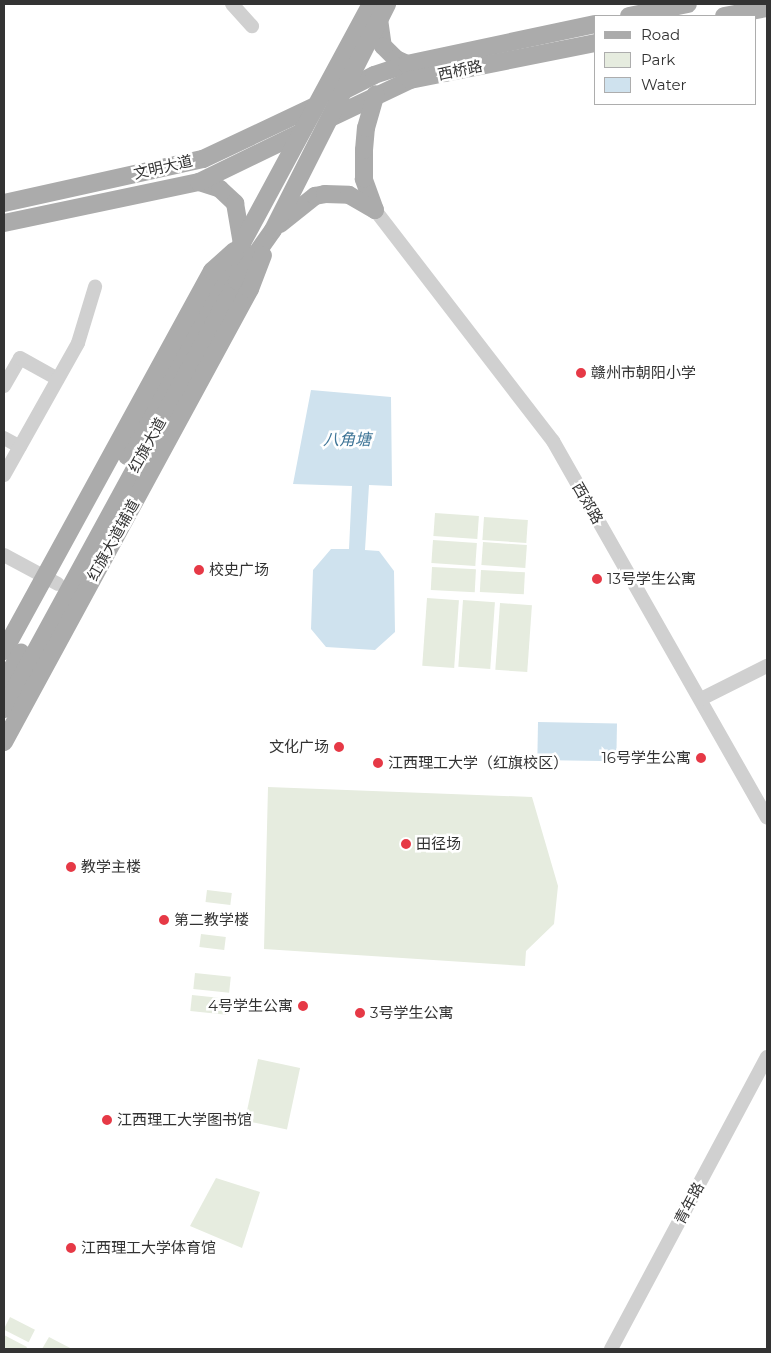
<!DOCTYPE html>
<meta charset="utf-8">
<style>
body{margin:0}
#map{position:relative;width:771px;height:1353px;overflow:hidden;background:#fff;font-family:Montserrat,"Noto Sans SC",sans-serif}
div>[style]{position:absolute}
.green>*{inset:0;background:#e6ecdf;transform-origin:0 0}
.water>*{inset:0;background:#cfe2ee;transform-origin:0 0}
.minor>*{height:14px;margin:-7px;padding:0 7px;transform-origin:7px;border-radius:7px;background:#d0d0d0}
.major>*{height:18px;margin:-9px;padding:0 9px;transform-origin:9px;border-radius:9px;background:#ababab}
.dots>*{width:14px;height:14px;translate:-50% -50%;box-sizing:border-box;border:2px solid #fff;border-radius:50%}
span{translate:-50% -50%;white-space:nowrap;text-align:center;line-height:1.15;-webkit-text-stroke:5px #fff;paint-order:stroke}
.street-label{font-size:15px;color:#333}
.poi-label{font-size:15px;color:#333}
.left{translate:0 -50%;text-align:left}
.right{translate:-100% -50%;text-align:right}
.water-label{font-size:16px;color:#3f7597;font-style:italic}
.frame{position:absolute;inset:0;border:5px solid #333;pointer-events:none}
.legend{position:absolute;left:594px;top:15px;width:162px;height:90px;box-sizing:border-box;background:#fff;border:1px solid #adadad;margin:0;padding:6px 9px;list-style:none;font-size:15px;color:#333}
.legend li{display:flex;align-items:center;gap:10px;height:25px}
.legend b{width:25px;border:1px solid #adadad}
</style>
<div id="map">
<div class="green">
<div style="left:435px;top:513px;width:44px;height:23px;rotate:4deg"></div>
<div style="left:484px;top:517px;width:44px;height:23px;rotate:4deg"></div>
<div style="left:433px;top:540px;width:44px;height:23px;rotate:4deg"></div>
<div style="left:483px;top:542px;width:44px;height:23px;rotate:4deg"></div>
<div style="left:432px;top:567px;width:44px;height:23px;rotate:3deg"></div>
<div style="left:481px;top:570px;width:44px;height:22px;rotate:3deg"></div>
<div style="left:427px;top:598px;width:32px;height:68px;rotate:4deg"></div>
<div style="left:463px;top:600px;width:32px;height:67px;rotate:4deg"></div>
<div style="left:500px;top:603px;width:32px;height:67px;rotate:4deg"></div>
<div style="clip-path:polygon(268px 787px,532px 797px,558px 886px,554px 924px,526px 951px,525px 966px,264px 949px)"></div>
<div style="left:207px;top:890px;width:25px;height:12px;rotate:7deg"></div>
<div style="left:204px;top:912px;width:25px;height:12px;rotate:7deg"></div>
<div style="left:201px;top:934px;width:25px;height:13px;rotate:7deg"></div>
<div style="left:195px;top:973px;width:36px;height:16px;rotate:6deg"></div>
<div style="left:192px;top:995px;width:36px;height:16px;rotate:6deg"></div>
<div style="left:258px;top:1059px;width:43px;height:63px;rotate:12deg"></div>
<div style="clip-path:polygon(216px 1178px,260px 1192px,242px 1248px,190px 1226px)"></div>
<div style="left:10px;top:1317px;width:28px;height:14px;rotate:27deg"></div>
<div style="clip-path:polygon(4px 1335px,27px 1347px,26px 1349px,4px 1349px)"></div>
<div style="clip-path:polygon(49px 1337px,72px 1349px,42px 1349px)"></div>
</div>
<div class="water">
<div style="clip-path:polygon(311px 390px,391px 397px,392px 486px,369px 485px,365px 550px,379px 551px,394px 571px,395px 632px,375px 650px,326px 647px,311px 629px,313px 570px,331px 549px,349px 549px,352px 486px,293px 484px)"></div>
<div style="left:538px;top:722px;width:79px;height:38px;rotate:1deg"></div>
</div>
<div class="minor">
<div style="left:232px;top:4px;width:30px;rotate:48deg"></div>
<div style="left:375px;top:210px;width:292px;rotate:52.4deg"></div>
<div style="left:553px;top:441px;width:433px;rotate:60.4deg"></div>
<div style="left:4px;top:386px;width:32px;rotate:-60deg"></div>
<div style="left:20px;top:358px;width:43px;rotate:28.9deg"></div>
<div style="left:4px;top:438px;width:18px;rotate:29deg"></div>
<div style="left:4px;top:475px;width:151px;rotate:-60.7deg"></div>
<div style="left:78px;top:343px;width:59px;rotate:-73.1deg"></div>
<div style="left:4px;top:555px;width:61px;rotate:28.2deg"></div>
<div style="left:701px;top:699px;width:74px;rotate:-26.6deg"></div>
<div style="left:611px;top:1349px;width:331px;rotate:-61.9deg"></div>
</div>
<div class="major">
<div style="left:629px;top:16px;width:60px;rotate:-11.5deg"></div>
<div style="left:724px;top:16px;width:44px;rotate:-10.5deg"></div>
<div style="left:379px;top:19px;width:27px;rotate:82deg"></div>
<div style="left:383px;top:46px;width:18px;rotate:45deg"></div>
<div style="left:396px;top:59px;width:12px;rotate:24deg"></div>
<div style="left:343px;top:91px;width:35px;rotate:-27deg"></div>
<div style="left:374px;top:75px;width:35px;rotate:-18deg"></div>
<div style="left:407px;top:64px;width:192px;rotate:-12deg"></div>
<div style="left:330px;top:118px;width:89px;rotate:-25.4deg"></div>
<div style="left:410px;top:80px;width:189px;rotate:-11.3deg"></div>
<div style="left:199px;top:182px;width:22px;rotate:18deg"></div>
<div style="left:220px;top:189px;width:21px;rotate:43deg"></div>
<div style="left:235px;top:203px;width:42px;rotate:80.3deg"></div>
<div style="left:4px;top:203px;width:204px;rotate:-12.5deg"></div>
<div style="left:203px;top:159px;width:122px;rotate:-25.3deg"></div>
<div style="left:375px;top:210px;width:33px;rotate:-110deg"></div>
<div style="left:364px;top:179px;width:29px;rotate:-90deg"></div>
<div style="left:364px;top:150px;width:22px;rotate:-85deg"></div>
<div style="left:366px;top:128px;width:35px;rotate:-74deg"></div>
<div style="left:4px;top:223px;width:199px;rotate:-11.9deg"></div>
<div style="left:199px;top:182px;width:112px;rotate:-25.9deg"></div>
<div style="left:280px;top:224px;width:45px;rotate:-38.7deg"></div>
<div style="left:315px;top:196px;width:10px;rotate:-11deg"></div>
<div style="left:325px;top:194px;width:24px;rotate:2deg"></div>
<div style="left:349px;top:195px;width:30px;rotate:30deg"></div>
<div style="left:127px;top:456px;width:514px;rotate:-61.64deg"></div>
<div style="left:4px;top:651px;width:433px;rotate:-61.3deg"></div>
<div style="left:212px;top:271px;width:30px;rotate:-42deg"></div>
<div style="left:4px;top:682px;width:34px;rotate:-60deg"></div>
<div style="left:4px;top:709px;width:487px;rotate:-61.4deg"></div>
<div style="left:237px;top:281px;width:62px;rotate:-54.8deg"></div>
<div style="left:273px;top:230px;width:253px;rotate:-63.2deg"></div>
<div style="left:4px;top:742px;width:515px;rotate:-61.5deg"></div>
<div style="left:250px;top:289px;width:36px;rotate:-69deg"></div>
</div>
<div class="dots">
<div style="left:581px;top:373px;background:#e63946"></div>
<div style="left:199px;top:570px;background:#e63946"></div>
<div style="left:597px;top:579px;background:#e63946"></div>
<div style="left:339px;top:747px;background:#e63946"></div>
<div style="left:701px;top:758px;background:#e63946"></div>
<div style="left:378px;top:763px;background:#e63946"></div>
<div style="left:406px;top:844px;background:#e63946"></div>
<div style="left:71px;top:867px;background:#e63946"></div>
<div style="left:164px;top:920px;background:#e63946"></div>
<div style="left:303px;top:1006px;background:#e63946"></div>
<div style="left:360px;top:1013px;background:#e63946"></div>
<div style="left:107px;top:1120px;background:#e63946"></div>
<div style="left:71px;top:1248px;background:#e63946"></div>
</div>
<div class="street-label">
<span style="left:460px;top:70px;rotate:-12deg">西桥路</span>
<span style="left:163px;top:167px;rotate:-13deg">文明大道</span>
<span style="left:147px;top:445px;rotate:-61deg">红旗大道</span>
<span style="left:588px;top:503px;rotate:60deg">西郊路</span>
<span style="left:113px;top:540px;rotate:-61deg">红旗大道辅道</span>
<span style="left:689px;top:1203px;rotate:-62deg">青年路</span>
</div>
<div class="poi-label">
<span class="left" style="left:591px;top:373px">赣州市朝阳小学</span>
<span class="left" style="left:209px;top:570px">校史广场</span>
<span class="left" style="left:607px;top:579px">13号学生公寓</span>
<span class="right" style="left:329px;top:747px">文化广场</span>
<span class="right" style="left:691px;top:758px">16号学生公寓</span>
<span class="left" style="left:388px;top:763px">江西理工大学（红旗校区）</span>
<span class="left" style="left:416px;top:844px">田径场</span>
<span class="left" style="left:81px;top:867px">教学主楼</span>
<span class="left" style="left:174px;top:920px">第二教学楼</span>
<span class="right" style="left:293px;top:1006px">4号学生公寓</span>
<span class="left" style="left:370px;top:1013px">3号学生公寓</span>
<span class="left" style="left:117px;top:1120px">江西理工大学图书馆</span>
<span class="left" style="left:81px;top:1248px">江西理工大学体育馆</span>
</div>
<div class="water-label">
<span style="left:347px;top:440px">八角塘</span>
</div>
<div class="frame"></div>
<ul class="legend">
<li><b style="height:6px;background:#ababab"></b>Road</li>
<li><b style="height:14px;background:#e6ecdf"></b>Park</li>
<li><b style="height:14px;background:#cfe2ee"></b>Water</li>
</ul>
</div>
